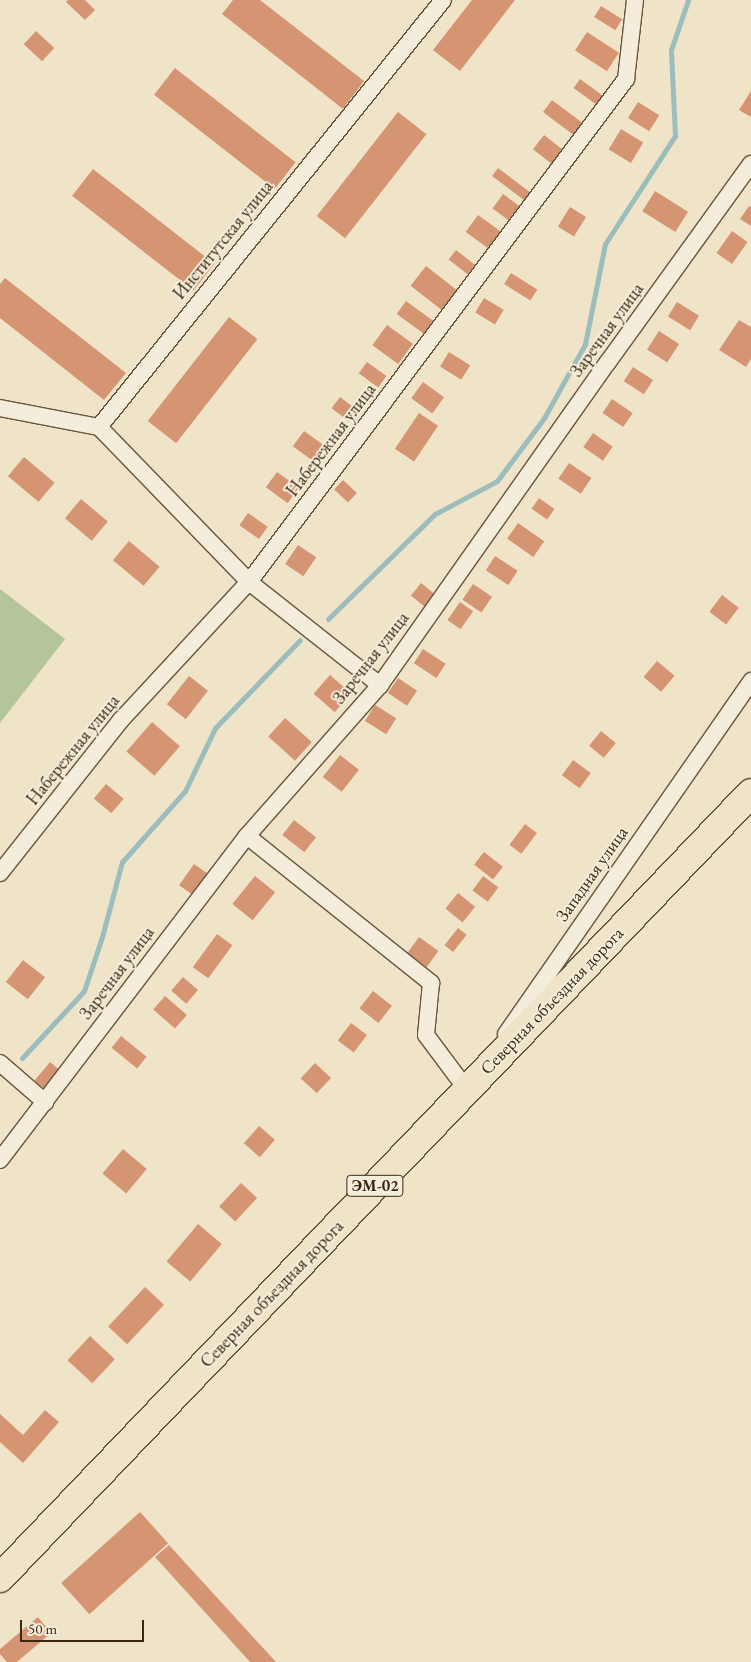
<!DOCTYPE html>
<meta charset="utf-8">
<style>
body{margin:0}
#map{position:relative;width:751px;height:1662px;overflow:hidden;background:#f0e4c8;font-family:"EB Garamond",serif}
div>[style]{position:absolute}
.green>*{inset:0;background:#b5c59a}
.stream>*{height:5px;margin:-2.5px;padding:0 2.5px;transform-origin:2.5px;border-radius:2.5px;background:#9cbdbd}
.building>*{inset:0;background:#d69572;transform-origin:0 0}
.roads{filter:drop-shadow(1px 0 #68563c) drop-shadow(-1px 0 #68563c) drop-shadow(0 1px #68563c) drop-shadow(0 -1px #68563c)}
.minor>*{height:16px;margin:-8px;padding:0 8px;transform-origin:8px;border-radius:8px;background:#f5eddb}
.trunk>*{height:28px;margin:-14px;padding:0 14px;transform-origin:14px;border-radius:14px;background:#f0e4c8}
span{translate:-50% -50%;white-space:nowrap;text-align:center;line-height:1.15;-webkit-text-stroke:4px #f5eddb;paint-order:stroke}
.shield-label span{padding:1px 4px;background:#f5eddb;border:1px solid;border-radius:4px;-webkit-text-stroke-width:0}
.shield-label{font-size:16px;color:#3a270e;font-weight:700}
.street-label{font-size:18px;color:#3a270e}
.scale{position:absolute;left:20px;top:1620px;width:124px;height:22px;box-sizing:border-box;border:2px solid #3a270e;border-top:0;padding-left:6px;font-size:15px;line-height:18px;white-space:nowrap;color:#3a270e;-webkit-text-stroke:4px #f5eddb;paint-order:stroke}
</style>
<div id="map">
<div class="green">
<div style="clip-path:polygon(0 589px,65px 639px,0 723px)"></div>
</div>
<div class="stream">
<div style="left:328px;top:619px;width:150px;rotate:-44.5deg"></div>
<div style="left:435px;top:514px;width:70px;rotate:-28deg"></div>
<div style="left:497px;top:481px;width:79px;rotate:-53.3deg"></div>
<div style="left:544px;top:418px;width:85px;rotate:-61deg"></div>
<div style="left:585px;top:344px;width:102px;rotate:-78.7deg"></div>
<div style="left:605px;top:244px;width:129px;rotate:-57.1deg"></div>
<div style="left:675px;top:136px;width:86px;rotate:-92.7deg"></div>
<div style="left:671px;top:50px;width:53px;rotate:-71.2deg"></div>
<div style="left:22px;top:1058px;width:91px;rotate:-47.2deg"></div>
<div style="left:84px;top:991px;width:57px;rotate:-71.6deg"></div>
<div style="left:102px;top:937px;width:78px;rotate:-75.1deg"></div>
<div style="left:122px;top:862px;width:95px;rotate:-48.4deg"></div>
<div style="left:185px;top:791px;width:70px;rotate:-64.5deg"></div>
<div style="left:215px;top:728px;width:122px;rotate:-46deg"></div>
</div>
<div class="building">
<div style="clip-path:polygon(68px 0,85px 0,95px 10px,85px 20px,66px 2px)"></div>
<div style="clip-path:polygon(233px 0,260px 0,364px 81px,343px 109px,222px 14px)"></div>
<div style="clip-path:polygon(472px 0,515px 0,460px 71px,433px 50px)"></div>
<div style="left:601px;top:6px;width:25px;height:13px;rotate:32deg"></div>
<div style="left:36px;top:31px;width:25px;height:18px;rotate:43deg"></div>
<div style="left:587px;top:32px;width:38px;height:22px;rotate:33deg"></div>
<div style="left:175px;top:68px;width:153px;height:34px;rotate:38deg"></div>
<div style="left:580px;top:79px;width:29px;height:11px;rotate:36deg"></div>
<div style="clip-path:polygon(751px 91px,751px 117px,739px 110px)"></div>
<div style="left:552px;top:100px;width:40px;height:15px;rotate:37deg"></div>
<div style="left:638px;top:102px;width:25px;height:19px;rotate:32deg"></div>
<div style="left:398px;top:112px;width:36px;height:132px;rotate:38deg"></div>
<div style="left:621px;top:129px;width:26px;height:24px;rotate:31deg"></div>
<div style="left:544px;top:135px;width:24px;height:18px;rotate:38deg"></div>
<div style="left:498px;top:168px;width:41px;height:10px;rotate:37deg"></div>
<div style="left:93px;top:169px;width:154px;height:34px;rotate:38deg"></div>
<div style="left:655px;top:191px;width:39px;height:24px;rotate:32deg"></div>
<div style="left:503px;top:194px;width:22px;height:18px;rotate:36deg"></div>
<div style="clip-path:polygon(749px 206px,751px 207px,751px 226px,740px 219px)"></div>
<div style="left:570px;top:207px;width:19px;height:23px;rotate:32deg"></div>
<div style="left:478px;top:215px;width:29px;height:21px;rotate:36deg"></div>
<div style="left:732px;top:231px;width:19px;height:27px;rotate:35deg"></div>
<div style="left:456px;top:250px;width:24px;height:12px;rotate:38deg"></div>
<div style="left:426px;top:266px;width:39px;height:25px;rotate:38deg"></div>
<div style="left:511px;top:273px;width:31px;height:13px;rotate:32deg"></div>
<div style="clip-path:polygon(5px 278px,126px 373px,104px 400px,0 318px,0 284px)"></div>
<div style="left:484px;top:298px;width:23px;height:17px;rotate:31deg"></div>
<div style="left:406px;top:301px;width:36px;height:16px;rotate:36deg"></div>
<div style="left:677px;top:302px;width:26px;height:17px;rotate:32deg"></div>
<div style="left:229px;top:317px;width:36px;height:132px;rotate:38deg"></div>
<div style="clip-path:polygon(739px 320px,751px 327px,751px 359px,746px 367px,719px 350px)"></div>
<div style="left:387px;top:325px;width:32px;height:25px;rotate:36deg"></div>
<div style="left:659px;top:331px;width:24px;height:22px;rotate:33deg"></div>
<div style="left:449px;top:352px;width:25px;height:17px;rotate:32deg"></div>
<div style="left:367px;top:362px;width:24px;height:14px;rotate:36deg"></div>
<div style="left:633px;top:367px;width:24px;height:17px;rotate:33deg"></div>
<div style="left:423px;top:382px;width:26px;height:20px;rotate:36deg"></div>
<div style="left:340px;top:397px;width:21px;height:14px;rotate:37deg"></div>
<div style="left:612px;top:399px;width:25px;height:17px;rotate:34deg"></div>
<div style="left:419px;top:413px;width:23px;height:43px;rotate:34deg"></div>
<div style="left:304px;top:431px;width:27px;height:19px;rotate:36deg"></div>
<div style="left:593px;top:433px;width:24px;height:17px;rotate:35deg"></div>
<div style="left:24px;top:457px;width:40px;height:25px;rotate:40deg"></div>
<div style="left:569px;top:463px;width:27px;height:19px;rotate:34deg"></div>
<div style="left:277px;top:472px;width:27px;height:19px;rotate:36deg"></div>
<div style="left:343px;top:480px;width:19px;height:13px;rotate:43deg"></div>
<div style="left:539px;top:498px;width:19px;height:13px;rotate:35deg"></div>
<div style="left:81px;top:499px;width:35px;height:25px;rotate:40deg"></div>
<div style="left:248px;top:513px;width:24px;height:15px;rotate:35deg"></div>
<div style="left:518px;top:523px;width:32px;height:19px;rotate:35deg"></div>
<div style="left:129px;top:541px;width:40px;height:25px;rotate:40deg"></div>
<div style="left:298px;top:545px;width:22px;height:23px;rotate:34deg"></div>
<div style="left:495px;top:556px;width:27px;height:17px;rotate:33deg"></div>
<div style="left:421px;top:583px;width:21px;height:16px;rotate:39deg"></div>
<div style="left:473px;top:584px;width:23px;height:19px;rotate:34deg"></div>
<div style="left:722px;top:595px;width:21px;height:21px;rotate:37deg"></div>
<div style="left:460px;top:602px;width:16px;height:22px;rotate:35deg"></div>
<div style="left:423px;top:649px;width:27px;height:17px;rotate:33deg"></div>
<div style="left:657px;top:661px;width:23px;height:21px;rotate:40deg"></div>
<div style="left:330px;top:675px;width:28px;height:25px;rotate:41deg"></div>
<div style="left:189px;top:676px;width:24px;height:36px;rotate:38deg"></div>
<div style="left:398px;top:678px;width:23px;height:18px;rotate:34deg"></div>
<div style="left:375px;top:705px;width:25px;height:19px;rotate:32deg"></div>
<div style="left:285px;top:718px;width:36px;height:25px;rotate:42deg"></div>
<div style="left:152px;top:722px;width:37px;height:39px;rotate:41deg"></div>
<div style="left:601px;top:731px;width:19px;height:19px;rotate:39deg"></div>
<div style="left:340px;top:755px;width:24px;height:28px;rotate:38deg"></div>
<div style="left:573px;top:760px;width:22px;height:19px;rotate:36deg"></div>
<div style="left:106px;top:784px;width:23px;height:19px;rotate:40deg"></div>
<div style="left:294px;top:820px;width:28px;height:19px;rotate:38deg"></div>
<div style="left:525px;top:824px;width:15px;height:26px;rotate:37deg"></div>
<div style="left:484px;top:852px;width:24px;height:16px;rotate:38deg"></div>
<div style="left:194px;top:864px;width:21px;height:26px;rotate:35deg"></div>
<div style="left:255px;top:876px;width:26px;height:36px;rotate:39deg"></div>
<div style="left:483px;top:876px;width:19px;height:18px;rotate:36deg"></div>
<div style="left:458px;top:893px;width:22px;height:20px;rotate:39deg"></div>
<div style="left:458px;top:928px;width:11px;height:22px;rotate:38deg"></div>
<div style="left:217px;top:934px;width:19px;height:41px;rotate:36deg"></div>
<div style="left:419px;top:937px;width:24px;height:20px;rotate:36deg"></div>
<div style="left:23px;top:960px;width:28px;height:28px;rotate:38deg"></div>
<div style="left:183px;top:977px;width:20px;height:18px;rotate:41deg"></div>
<div style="left:373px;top:991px;width:24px;height:22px;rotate:38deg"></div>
<div style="left:165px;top:996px;width:29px;height:18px;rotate:41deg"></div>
<div style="left:351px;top:1023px;width:20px;height:22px;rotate:37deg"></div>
<div style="left:121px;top:1036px;width:33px;height:15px;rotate:39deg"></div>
<div style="left:50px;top:1062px;width:16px;height:24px;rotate:40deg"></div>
<div style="left:315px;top:1063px;width:22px;height:21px;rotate:43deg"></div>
<div style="left:259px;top:1126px;width:21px;height:23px;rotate:41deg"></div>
<div style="left:123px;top:1149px;width:31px;height:32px;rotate:40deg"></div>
<div style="left:241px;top:1183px;width:22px;height:32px;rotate:43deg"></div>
<div style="left:198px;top:1224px;width:31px;height:49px;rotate:40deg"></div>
<div style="left:145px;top:1287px;width:26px;height:54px;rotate:43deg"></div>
<div style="left:90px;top:1336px;width:34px;height:33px;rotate:43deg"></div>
<div style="clip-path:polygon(45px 1410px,59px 1422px,23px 1463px,0 1442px,0 1414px,23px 1435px)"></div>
<div style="left:140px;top:1512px;width:42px;height:106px;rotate:48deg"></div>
<div style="clip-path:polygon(169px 1545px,276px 1662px,250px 1662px,155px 1557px)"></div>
<div style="clip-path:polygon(38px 1617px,51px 1633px,17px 1662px,7px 1662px,0 1654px,0 1649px)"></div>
</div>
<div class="roads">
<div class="minor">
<div style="left:0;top:408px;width:101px;rotate:10.9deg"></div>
<div style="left:99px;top:427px;width:548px;rotate:-51.14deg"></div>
<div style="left:99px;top:427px;width:216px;rotate:45.9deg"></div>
<div style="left:249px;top:582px;width:167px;rotate:38.2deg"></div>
<div style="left:247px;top:836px;width:236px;rotate:38.6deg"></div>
<div style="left:431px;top:983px;width:52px;rotate:95.5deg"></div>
<div style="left:426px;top:1035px;width:69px;rotate:53.3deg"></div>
<div style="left:467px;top:1090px;width:9px;rotate:-54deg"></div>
<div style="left:0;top:873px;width:195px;rotate:-51.7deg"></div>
<div style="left:121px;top:720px;width:188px;rotate:-47.2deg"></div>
<div style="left:249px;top:582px;width:629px;rotate:-53.15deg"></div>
<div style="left:626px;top:79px;width:80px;rotate:-83.5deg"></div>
<div style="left:506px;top:1034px;width:430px;rotate:-55.2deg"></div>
<div style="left:0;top:1063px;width:60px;rotate:40.9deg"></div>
<div style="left:0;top:1160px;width:407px;rotate:-52.7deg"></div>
<div style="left:247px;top:836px;width:201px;rotate:-48.6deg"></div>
<div style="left:380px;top:685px;width:395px;rotate:-54.8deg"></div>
<div style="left:608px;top:362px;width:244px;rotate:-54.2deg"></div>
</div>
<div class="trunk">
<div style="left:0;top:1578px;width:1086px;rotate:-46.27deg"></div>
</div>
</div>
<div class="shield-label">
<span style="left:375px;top:1186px">ЭМ-02</span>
</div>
<div class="street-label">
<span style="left:223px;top:240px;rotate:-51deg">Институтская улица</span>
<span style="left:607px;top:330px;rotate:-54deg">Заречная улица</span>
<span style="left:331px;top:440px;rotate:-53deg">Набережная улица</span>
<span style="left:371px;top:658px;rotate:-52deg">Заречная улица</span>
<span style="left:73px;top:750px;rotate:-51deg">Набережная улица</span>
<span style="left:592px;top:874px;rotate:-55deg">Западная улица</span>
<span style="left:117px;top:973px;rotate:-53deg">Заречная улица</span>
<span style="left:552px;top:1001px;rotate:-46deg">Северная объездная дорога</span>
<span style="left:272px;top:1294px;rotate:-46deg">Северная объездная дорога</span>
</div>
<div class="scale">50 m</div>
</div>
